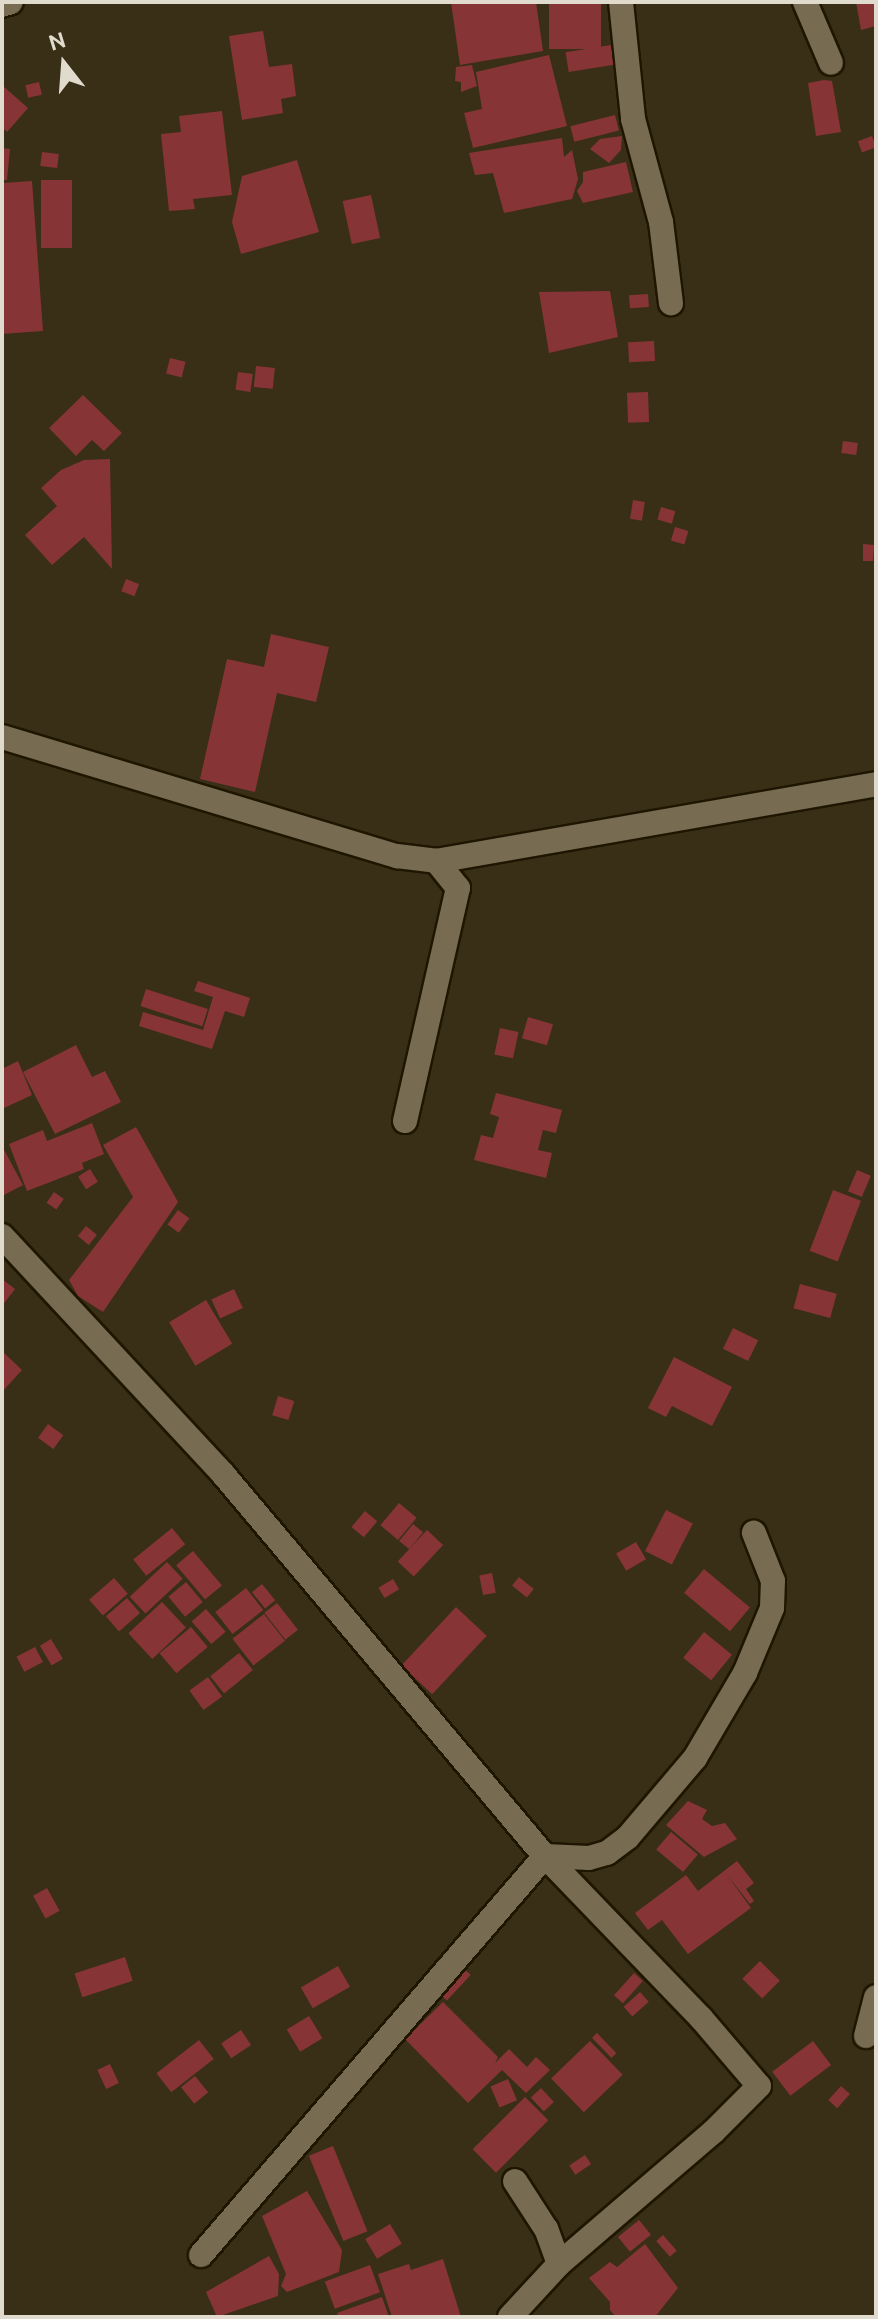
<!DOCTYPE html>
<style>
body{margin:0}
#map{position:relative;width:878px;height:2319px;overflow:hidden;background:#382f16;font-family:Ubuntu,sans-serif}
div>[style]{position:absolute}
.building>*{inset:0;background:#873436;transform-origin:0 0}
.roads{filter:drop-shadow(2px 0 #1f1601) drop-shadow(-2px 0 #1f1601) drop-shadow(0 2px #1f1601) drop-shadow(0 -2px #1f1601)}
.street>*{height:24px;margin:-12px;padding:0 12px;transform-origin:12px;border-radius:12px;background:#776c52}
span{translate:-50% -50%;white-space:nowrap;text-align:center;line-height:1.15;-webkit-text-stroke:8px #382f16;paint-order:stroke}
.frame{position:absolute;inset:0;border:4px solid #e1dbcd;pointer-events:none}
.north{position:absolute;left:24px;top:24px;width:80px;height:80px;-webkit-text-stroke:6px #382f16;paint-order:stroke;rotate:343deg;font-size:22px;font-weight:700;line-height:32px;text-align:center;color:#e1dbcd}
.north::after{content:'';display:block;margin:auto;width:28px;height:36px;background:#e1dbcd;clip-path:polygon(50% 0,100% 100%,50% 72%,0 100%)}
</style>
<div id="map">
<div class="building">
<div style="clip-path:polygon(451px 2px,536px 2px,543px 51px,460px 65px)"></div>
<div style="left:549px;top:2px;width:52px;height:47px"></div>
<div style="clip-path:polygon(856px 2px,876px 2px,876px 26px,861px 30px)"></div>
<div style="clip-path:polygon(263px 31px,269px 67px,292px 64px,296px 96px,281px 99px,283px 113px,242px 120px,229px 36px)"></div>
<div style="left:611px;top:45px;width:20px;height:46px;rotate:81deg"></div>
<div style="clip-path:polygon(549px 55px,567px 126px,473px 148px,464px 113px,482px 109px,476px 72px)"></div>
<div style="clip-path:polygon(472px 65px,477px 86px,461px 92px,461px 82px,455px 81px,456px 67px)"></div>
<div style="clip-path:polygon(824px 80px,832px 81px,841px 132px,816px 136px,808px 83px)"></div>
<div style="left:39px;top:82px;width:13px;height:14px;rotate:77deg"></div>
<div style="clip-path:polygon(3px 86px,28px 108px,7px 132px,2px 127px)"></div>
<div style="clip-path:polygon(222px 111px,232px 195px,193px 199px,195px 209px,169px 211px,161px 134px,181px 132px,179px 116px)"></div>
<div style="left:615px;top:115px;width:16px;height:46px;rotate:76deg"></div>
<div style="clip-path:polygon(622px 136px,621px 150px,609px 163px,590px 149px,600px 139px)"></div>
<div style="left:872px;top:136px;width:12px;height:15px;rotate:70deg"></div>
<div style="clip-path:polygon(562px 138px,564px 157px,572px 150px,578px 179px,572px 199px,504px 213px,493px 173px,475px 175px,469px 153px)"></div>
<div style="clip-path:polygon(2px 148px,10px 149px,7px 180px,2px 180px)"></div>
<div style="left:42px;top:152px;width:17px;height:14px;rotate:7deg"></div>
<div style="clip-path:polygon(297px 160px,319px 232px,241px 254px,232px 222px,242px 176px)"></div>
<div style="clip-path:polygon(626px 162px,633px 192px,583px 203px,577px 191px,583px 182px,583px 172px)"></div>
<div style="left:41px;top:180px;width:31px;height:68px"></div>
<div style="clip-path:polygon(32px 181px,43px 331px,2px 334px,2px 183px)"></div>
<div style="left:371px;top:195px;width:44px;height:29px;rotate:78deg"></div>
<div style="clip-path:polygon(610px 291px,618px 337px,549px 353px,539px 292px)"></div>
<div style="left:648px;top:294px;width:13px;height:19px;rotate:86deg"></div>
<div style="left:654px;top:341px;width:20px;height:26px;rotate:87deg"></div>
<div style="left:170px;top:358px;width:16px;height:16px;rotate:14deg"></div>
<div style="left:256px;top:366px;width:19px;height:21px;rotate:6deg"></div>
<div style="left:238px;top:372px;width:15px;height:18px;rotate:8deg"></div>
<div style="left:648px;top:392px;width:30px;height:21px;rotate:88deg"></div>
<div style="clip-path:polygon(83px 395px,122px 433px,104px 451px,92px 440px,76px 456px,49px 428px)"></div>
<div style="left:843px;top:441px;width:15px;height:12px;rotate:8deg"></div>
<div style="clip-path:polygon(110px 459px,112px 569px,84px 537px,52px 565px,25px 535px,57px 506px,41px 488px,61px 470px,84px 460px)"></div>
<div style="left:633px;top:500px;width:12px;height:19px;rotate:9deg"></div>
<div style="left:661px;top:507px;width:15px;height:13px;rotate:16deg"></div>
<div style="left:675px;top:527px;width:14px;height:14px;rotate:17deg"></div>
<div style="clip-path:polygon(863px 544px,874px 545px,873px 561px,863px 561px)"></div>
<div style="left:126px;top:579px;width:14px;height:13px;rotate:21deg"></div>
<div style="clip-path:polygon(271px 634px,329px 647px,316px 702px,277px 693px,255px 792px,200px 779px,227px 659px,264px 667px)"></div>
<div style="clip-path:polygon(198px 981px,250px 998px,244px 1017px,225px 1011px,212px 1049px,139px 1026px,143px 1012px,203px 1030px,213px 997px,194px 991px)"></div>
<div style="left:146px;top:989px;width:65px;height:18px;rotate:18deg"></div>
<div style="left:528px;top:1017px;width:26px;height:22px;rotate:16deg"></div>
<div style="left:500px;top:1028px;width:19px;height:27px;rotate:12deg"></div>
<div style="clip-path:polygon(76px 1045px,92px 1077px,105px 1071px,121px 1102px,55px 1134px,23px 1072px)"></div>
<div style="clip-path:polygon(18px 1061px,32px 1095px,2px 1109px,2px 1069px)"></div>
<div style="clip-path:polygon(496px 1093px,562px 1110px,556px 1133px,543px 1130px,538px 1150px,552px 1153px,546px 1178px,474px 1160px,481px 1135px,493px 1138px,499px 1117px,490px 1114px)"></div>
<div style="clip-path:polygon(92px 1123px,104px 1154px,82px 1163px,84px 1169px,27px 1191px,9px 1144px,43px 1130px,47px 1141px)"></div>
<div style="clip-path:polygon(136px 1127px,178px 1202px,103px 1312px,78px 1296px,69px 1280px,133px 1197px,103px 1145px)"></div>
<div style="clip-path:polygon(2px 1146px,23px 1185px,2px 1196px)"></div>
<div style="left:90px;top:1169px;width:15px;height:14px;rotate:58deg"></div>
<div style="left:857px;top:1170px;width:15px;height:23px;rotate:23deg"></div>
<div style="left:833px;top:1190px;width:30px;height:65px;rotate:21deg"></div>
<div style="left:54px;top:1192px;width:12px;height:13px;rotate:35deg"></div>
<div style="left:178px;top:1210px;width:14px;height:18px;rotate:36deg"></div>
<div style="left:86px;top:1226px;width:14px;height:13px;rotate:39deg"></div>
<div style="clip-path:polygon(2px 1279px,15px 1289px,2px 1306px)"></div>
<div style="left:800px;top:1284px;width:38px;height:25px;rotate:15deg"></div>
<div style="left:234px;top:1289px;width:21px;height:25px;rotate:65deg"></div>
<div style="left:206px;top:1300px;width:51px;height:43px;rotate:59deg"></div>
<div style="left:733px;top:1328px;width:28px;height:23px;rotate:26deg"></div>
<div style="clip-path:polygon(2px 1351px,22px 1370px,2px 1392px)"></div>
<div style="clip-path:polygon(674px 1357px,732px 1387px,712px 1426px,672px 1406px,666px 1417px,648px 1408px)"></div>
<div style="left:278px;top:1396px;width:17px;height:20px;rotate:17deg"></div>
<div style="left:48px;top:1424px;width:19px;height:17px;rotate:36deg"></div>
<div style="left:399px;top:1503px;width:23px;height:29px;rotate:40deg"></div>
<div style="left:666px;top:1510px;width:30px;height:46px;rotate:27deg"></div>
<div style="left:365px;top:1511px;width:16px;height:21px;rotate:40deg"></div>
<div style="left:413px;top:1524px;width:13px;height:22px;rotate:39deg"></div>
<div style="left:172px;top:1528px;width:21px;height:50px;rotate:51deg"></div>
<div style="left:427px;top:1530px;width:22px;height:43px;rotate:43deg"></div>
<div style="left:636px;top:1542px;width:20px;height:23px;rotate:60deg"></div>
<div style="left:193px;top:1551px;width:45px;height:22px;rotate:50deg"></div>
<div style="left:167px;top:1562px;width:23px;height:51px;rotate:47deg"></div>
<div style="left:704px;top:1569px;width:60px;height:31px;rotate:40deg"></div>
<div style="left:492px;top:1573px;width:20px;height:13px;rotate:79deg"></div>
<div style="left:519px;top:1577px;width:19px;height:11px;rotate:39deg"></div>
<div style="left:114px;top:1578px;width:21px;height:33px;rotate:49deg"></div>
<div style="left:393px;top:1579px;width:12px;height:17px;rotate:59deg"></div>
<div style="left:186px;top:1582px;width:26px;height:23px;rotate:50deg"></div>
<div style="left:262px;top:1584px;width:21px;height:13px;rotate:51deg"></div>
<div style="left:246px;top:1588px;width:28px;height:39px;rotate:52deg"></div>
<div style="left:127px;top:1598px;width:20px;height:28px;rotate:49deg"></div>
<div style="left:162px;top:1602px;width:35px;height:46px;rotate:47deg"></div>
<div style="left:277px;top:1603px;width:34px;height:16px;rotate:52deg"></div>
<div style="left:456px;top:1607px;width:42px;height:80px;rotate:43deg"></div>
<div style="left:206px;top:1609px;width:30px;height:19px;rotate:49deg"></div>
<div style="left:264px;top:1614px;width:34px;height:40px;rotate:52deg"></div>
<div style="left:191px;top:1627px;width:26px;height:41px;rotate:50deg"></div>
<div style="left:704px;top:1632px;width:36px;height:33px;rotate:39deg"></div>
<div style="left:51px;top:1639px;width:23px;height:13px;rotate:59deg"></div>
<div style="left:35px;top:1647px;width:17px;height:21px;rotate:62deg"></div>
<div style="left:239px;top:1653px;width:22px;height:37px;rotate:51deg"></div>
<div style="left:208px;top:1677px;width:24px;height:23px;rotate:54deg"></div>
<div style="clip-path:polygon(688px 1801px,707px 1810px,702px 1819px,712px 1826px,725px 1823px,737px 1839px,704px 1857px,666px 1825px)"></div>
<div style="left:671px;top:1832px;width:35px;height:23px;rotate:40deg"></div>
<div style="clip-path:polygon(737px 1861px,754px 1883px,746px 1889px,754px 1901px,750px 1904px,727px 1875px,751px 1908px,688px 1954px,662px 1920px,648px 1930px,635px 1913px,686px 1875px,698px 1891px)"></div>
<div style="left:47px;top:1888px;width:26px;height:16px;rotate:61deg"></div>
<div style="left:125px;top:1957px;width:25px;height:53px;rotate:72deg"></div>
<div style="left:760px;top:1961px;width:28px;height:25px;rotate:45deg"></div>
<div style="left:459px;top:1964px;width:16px;height:35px;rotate:43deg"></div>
<div style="left:338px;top:1966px;width:24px;height:43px;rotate:60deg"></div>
<div style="left:634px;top:1973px;width:12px;height:30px;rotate:42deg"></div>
<div style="left:640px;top:1992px;width:13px;height:22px;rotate:48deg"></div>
<div style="clip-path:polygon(443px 2002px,498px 2057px,495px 2063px,509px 2049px,527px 2067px,536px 2057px,550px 2070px,526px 2093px,502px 2070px,468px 2103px,405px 2039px)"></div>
<div style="left:309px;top:2016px;width:26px;height:26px;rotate:59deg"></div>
<div style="left:241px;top:2030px;width:18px;height:24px;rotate:56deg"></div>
<div style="left:597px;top:2033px;width:28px;height:7px;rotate:46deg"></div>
<div style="left:199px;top:2040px;width:24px;height:54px;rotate:52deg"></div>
<div style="left:590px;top:2041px;width:47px;height:54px;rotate:46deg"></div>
<div style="left:813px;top:2041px;width:30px;height:51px;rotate:53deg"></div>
<div style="left:110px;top:2064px;width:21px;height:14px;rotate:65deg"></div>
<div style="left:195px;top:2076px;width:21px;height:18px;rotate:51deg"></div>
<div style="left:508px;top:2079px;width:23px;height:19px;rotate:67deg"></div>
<div style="left:841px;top:2086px;width:12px;height:19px;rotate:42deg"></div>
<div style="left:541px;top:2088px;width:19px;height:14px;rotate:47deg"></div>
<div style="left:525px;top:2097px;width:33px;height:74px;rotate:45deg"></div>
<div style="left:333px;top:2146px;width:92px;height:26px;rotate:68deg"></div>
<div style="left:585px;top:2155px;width:11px;height:19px;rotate:56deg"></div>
<div style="clip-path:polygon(307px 2191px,342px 2250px,339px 2272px,287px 2292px,281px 2286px,286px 2274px,262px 2216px)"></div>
<div style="left:639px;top:2220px;width:19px;height:27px;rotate:51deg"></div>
<div style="left:390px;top:2224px;width:23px;height:29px;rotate:59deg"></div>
<div style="left:663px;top:2235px;width:21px;height:9px;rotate:49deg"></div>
<div style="clip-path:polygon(645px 2244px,678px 2288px,655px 2317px,616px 2317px,610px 2310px,610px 2302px,589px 2278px,610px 2262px,617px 2267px)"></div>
<div style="clip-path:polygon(269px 2256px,279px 2274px,278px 2296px,217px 2317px,206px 2292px)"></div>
<div style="clip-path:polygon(443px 2259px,461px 2317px,392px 2317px,378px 2274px,409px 2264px,411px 2270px)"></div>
<div style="left:370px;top:2265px;width:29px;height:48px;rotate:70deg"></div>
<div style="clip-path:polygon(382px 2297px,389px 2317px,339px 2317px,337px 2313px)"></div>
</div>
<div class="roads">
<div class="street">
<div style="left:621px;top:2px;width:118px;rotate:84.1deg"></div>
<div style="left:633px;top:119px;width:107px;rotate:74.8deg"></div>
<div style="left:661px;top:222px;width:82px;rotate:83deg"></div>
<div style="left:805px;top:2px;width:66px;rotate:66.9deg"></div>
<div style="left:2px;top:5px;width:9px;rotate:-18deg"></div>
<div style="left:2px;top:737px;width:413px;rotate:16.8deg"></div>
<div style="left:397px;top:856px;width:39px;rotate:7deg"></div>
<div style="left:436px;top:861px;width:447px;rotate:-9.9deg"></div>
<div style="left:405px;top:1121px;width:239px;rotate:-77.2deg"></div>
<div style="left:458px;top:888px;width:35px;rotate:-129deg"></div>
<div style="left:2px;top:1236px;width:325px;rotate:47.1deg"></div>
<div style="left:223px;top:1474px;width:500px;rotate:49.9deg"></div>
<div style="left:545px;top:1856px;width:225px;rotate:46.1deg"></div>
<div style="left:701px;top:2018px;width:89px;rotate:49.5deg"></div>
<div style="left:759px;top:2086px;width:65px;rotate:135deg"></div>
<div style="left:713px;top:2132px;width:203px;rotate:139.4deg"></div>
<div style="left:866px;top:2036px;width:40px;rotate:-75.6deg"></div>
<div style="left:201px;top:2255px;width:527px;rotate:-49.23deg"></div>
<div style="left:545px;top:1856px;width:44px;rotate:2.6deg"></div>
<div style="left:589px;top:1858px;width:19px;rotate:-16deg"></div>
<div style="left:607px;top:1853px;width:26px;rotate:-37deg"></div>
<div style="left:628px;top:1837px;width:104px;rotate:-49.7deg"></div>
<div style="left:695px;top:1758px;width:99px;rotate:-59.5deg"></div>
<div style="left:745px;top:1673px;width:70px;rotate:-67.4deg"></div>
<div style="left:772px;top:1608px;width:27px;rotate:-88deg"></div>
<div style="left:773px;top:1581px;width:52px;rotate:-111.6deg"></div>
<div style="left:510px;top:2317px;width:72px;rotate:-47.2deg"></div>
<div style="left:559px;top:2264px;width:37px;rotate:-110deg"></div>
<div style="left:546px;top:2229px;width:57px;rotate:-122.9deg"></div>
</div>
</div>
<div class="frame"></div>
<div class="north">N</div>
</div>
